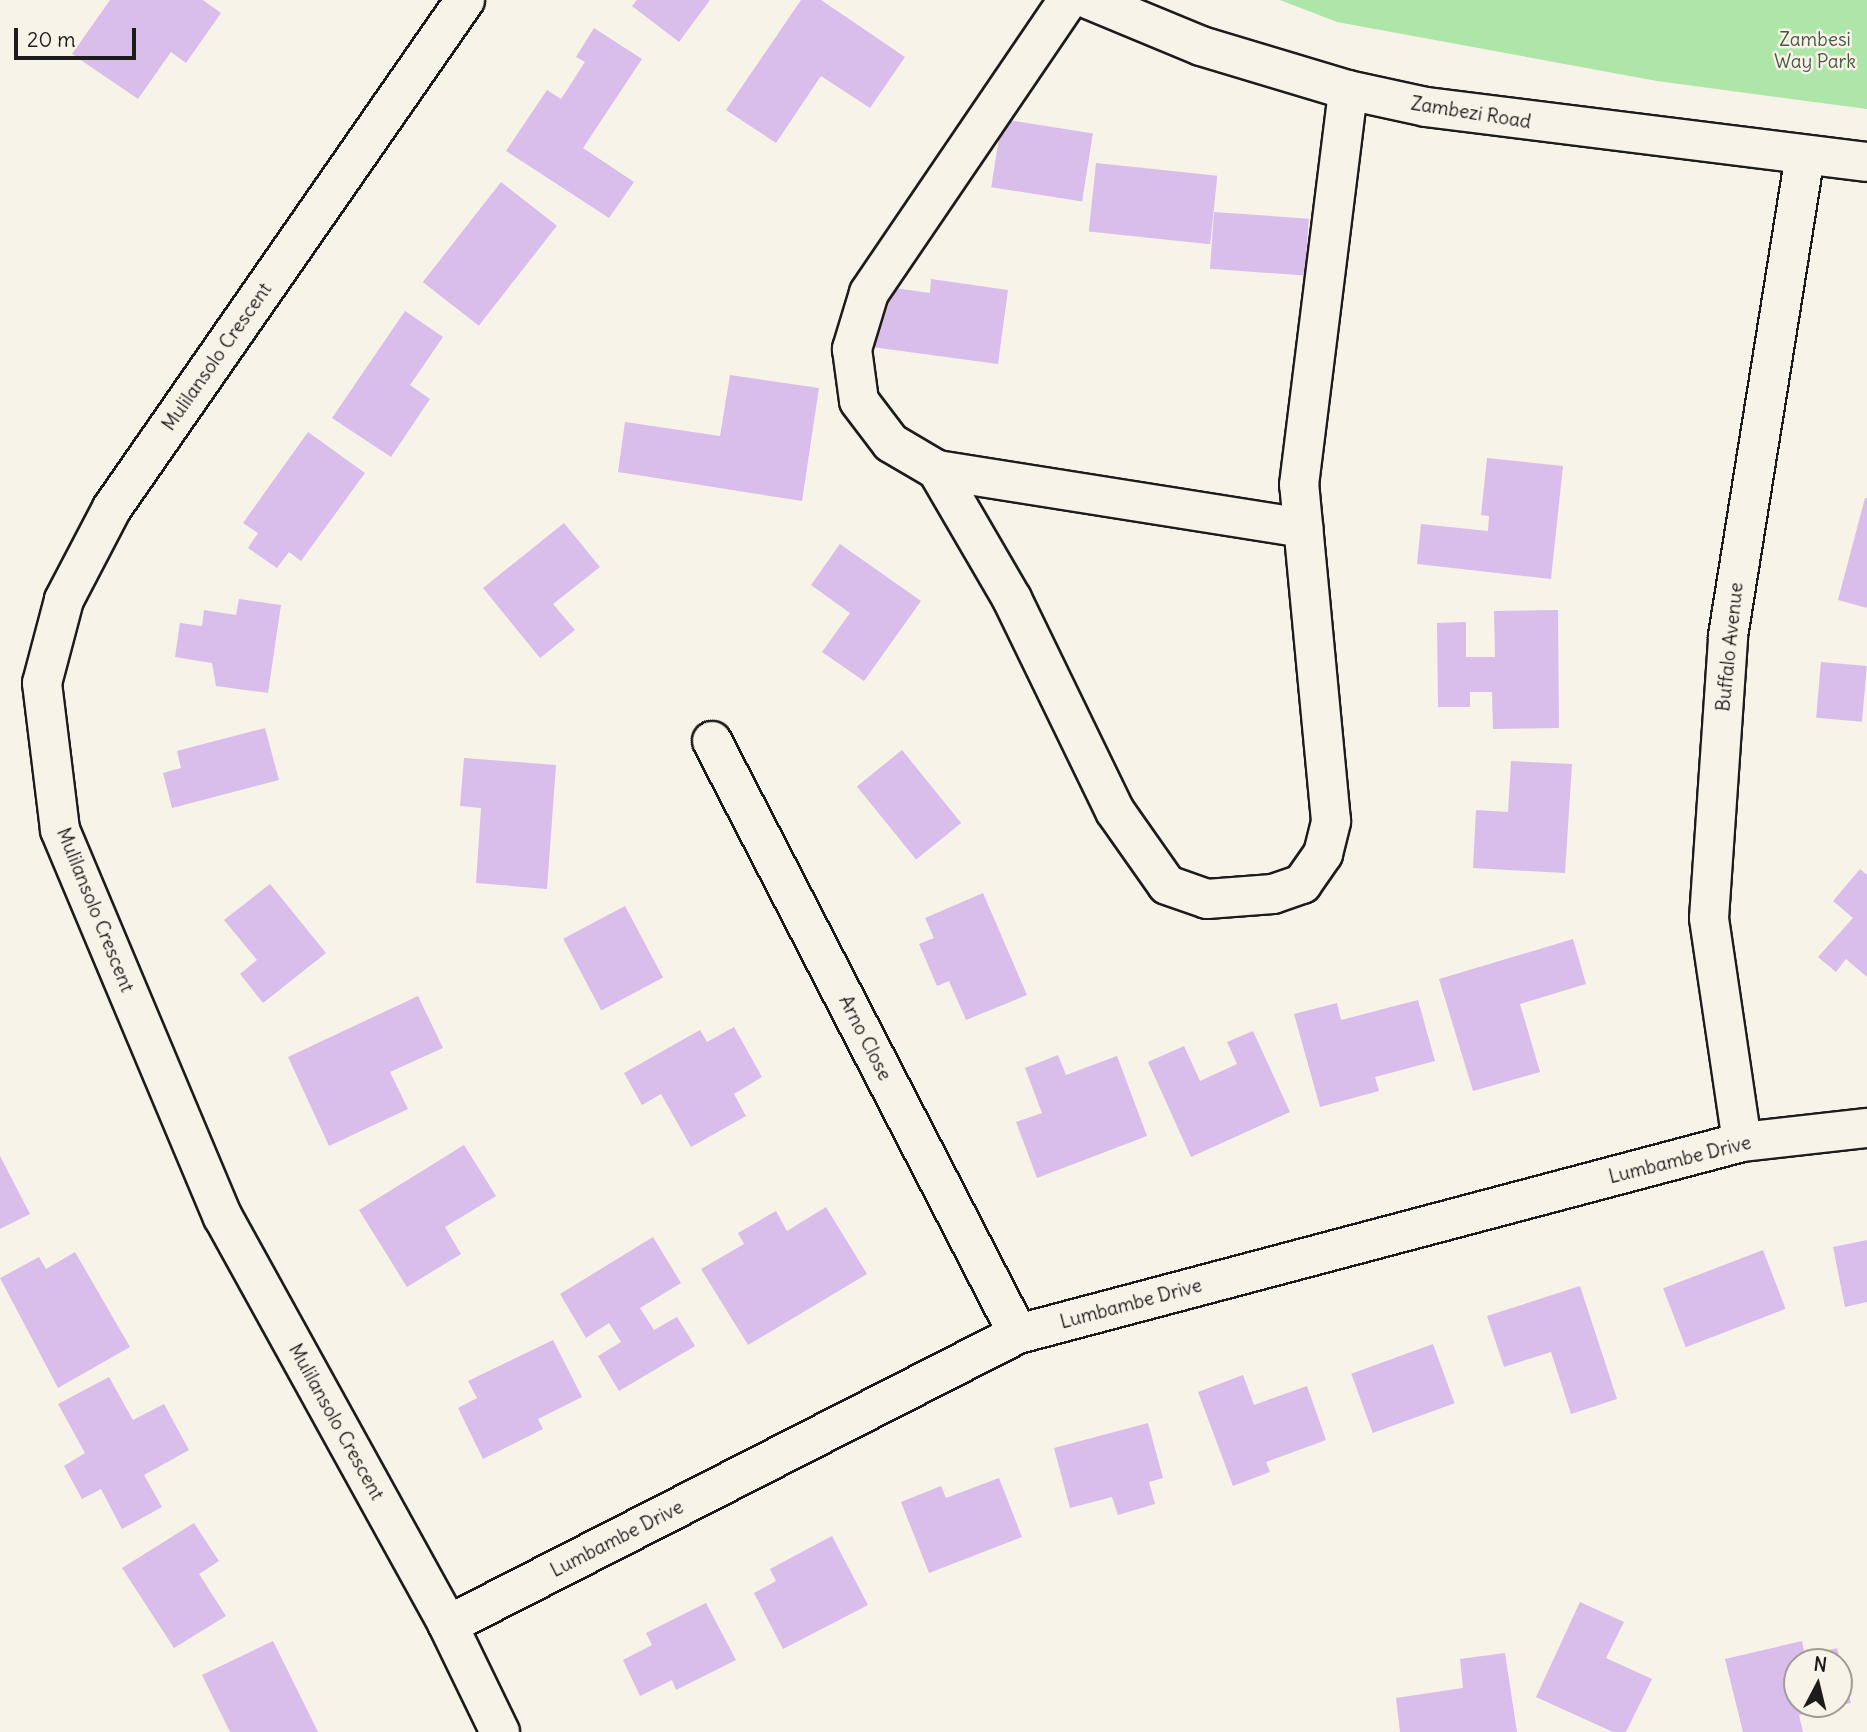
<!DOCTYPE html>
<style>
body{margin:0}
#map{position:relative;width:1867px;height:1732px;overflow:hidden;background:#f7f3e8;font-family:Delius,sans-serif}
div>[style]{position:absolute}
.green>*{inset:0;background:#aee5a8}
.building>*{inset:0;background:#d9bdeb;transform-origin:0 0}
.roads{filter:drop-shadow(2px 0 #1c1c1c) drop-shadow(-2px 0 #1c1c1c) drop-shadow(0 2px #1c1c1c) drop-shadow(0 -2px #1c1c1c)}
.street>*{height:38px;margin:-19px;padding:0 19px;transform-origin:19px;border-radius:19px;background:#f7f3e8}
.secondary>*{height:38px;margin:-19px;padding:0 19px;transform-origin:19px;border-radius:19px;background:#f7f3e8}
span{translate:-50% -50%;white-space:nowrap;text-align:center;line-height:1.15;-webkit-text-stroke:5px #f7f3e8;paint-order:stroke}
.park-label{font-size:19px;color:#485846}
.street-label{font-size:19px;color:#1c1c1c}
.north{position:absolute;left:1783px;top:1648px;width:70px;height:70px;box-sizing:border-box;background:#f7f3e8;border:2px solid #9f9d96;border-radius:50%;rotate:7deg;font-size:19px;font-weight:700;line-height:28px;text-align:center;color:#1c1c1c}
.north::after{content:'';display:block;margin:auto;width:24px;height:32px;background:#1c1c1c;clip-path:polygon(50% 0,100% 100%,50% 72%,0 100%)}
.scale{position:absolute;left:14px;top:28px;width:122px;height:32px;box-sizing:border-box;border:4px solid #1c1c1c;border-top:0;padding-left:9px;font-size:21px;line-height:24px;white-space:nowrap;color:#1c1c1c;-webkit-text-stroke:5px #f7f3e8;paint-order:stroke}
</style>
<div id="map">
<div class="green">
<div style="clip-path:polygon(1280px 0,1867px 0,1867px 109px,1657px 81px,1337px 22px)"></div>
</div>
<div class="building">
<div style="clip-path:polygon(110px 0,203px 0,221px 13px,186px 63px,171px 52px,138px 99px,72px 54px)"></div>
<div style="clip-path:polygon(637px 0,710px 0,679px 42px,632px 6px)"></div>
<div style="clip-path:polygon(801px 0,821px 0,905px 57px,870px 108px,821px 76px,776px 143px,726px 110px)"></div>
<div style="clip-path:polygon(594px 28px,642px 59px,583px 148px,634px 182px,609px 218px,506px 151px,547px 90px,561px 99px,585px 62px,576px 57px)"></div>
<div style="left:1002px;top:119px;width:92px;height:69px;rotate:9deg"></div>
<div style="left:1096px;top:163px;width:122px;height:69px;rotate:6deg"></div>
<div style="left:501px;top:182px;width:71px;height:127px;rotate:38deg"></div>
<div style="left:1214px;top:212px;width:95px;height:57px;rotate:4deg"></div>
<div style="clip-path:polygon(931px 279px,1008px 290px,998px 364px,872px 347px,880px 286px,930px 293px)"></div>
<div style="clip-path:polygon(405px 311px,443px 337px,410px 385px,430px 399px,391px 457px,332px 418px)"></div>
<div style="clip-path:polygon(730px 375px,819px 388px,802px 501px,618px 472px,625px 422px,720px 436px)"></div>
<div style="clip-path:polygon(308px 432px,365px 473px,301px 561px,289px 552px,277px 568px,248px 548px,258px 533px,243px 523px)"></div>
<div style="clip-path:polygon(1487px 458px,1563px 466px,1551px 579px,1417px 564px,1421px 524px,1488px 531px,1489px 516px,1481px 515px)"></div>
<div style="clip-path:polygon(1865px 498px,1867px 498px,1867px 608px,1838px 600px)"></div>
<div style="clip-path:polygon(564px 523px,600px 567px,553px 604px,575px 630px,540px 658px,483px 588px)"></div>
<div style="clip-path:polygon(840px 544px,921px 601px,864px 681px,822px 652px,850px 613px,811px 585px)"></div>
<div style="clip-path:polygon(239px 599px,281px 605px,268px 693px,216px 686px,212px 663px,175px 657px,180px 623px,202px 626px,204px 610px,236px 615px)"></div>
<div style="clip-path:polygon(1558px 610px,1559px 728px,1493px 729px,1492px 692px,1470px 692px,1470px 707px,1438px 707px,1437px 623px,1466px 622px,1466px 657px,1495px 657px,1494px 611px)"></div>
<div style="left:1821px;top:662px;width:46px;height:56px;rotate:5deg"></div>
<div style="clip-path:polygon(265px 728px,279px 780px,172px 808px,163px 773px,181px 768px,177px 751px)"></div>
<div style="left:902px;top:750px;width:94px;height:58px;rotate:51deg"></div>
<div style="clip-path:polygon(464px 758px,556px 765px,547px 889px,476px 883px,481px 808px,460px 806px)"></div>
<div style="clip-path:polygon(1511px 761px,1572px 764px,1565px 873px,1473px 868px,1476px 810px,1508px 812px)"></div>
<div style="clip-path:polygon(1860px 869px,1867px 875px,1867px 977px,1846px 959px,1836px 972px,1818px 957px,1853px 918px,1833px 901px)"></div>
<div style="clip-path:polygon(270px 884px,326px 953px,263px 1003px,240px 974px,257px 960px,224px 920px)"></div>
<div style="clip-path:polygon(983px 893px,1027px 995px,966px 1020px,949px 981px,937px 986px,919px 944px,934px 938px,925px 918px)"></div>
<div style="left:625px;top:906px;width:81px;height:70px;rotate:62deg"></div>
<div style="clip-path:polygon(1573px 939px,1586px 984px,1520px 1004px,1540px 1072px,1473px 1091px,1439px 979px)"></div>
<div style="clip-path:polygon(418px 996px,443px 1048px,390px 1072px,408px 1109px,329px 1146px,288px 1057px)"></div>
<div style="clip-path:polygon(1418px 1000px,1435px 1061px,1375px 1077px,1379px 1091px,1320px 1107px,1294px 1014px,1337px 1003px,1341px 1020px)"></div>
<div style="clip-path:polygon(734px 1027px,762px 1077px,734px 1094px,746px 1116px,691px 1147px,661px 1094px,642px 1105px,624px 1073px,700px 1030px,707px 1042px)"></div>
<div style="clip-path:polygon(1253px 1031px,1290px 1112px,1191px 1157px,1148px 1062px,1184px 1046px,1200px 1081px,1237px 1064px,1227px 1042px)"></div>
<div style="clip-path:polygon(1058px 1055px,1066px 1075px,1117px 1056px,1147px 1136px,1037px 1178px,1016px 1122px,1042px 1113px,1025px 1068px)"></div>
<div style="clip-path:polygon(464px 1145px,496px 1196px,445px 1227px,461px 1254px,407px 1287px,359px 1210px)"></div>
<div style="clip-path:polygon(0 1156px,30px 1214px,0 1229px)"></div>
<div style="clip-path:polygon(826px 1207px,867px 1274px,748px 1345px,701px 1269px,744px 1244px,738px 1233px,776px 1211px,787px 1231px)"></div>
<div style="clip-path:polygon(653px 1237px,681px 1283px,640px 1308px,654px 1330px,677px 1317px,695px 1346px,619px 1391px,598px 1356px,621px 1342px,609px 1323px,586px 1338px,560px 1294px)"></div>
<div style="clip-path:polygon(1867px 1240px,1867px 1302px,1845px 1307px,1833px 1247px)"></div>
<div style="left:1763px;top:1250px;width:63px;height:107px;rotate:69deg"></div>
<div style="clip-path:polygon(75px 1252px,130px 1347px,58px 1388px,0 1278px,39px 1257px,46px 1269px)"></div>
<div style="clip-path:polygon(1580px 1286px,1617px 1399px,1571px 1414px,1551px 1352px,1504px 1367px,1487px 1316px)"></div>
<div style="clip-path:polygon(553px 1340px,582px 1397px,538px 1419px,543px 1429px,483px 1459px,458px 1408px,477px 1398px,468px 1381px)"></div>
<div style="left:1433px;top:1344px;width:63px;height:87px;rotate:70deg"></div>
<div style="clip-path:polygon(1243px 1375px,1254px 1405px,1307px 1386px,1326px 1440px,1266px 1462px,1270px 1472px,1233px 1486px,1198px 1392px)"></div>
<div style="clip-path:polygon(109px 1377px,133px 1420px,164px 1404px,189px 1450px,144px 1475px,162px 1507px,122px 1529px,101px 1489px,82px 1499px,64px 1466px,85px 1453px,58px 1404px)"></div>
<div style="clip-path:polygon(1148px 1423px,1163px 1478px,1149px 1482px,1155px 1504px,1118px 1515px,1112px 1497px,1070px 1508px,1054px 1448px)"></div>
<div style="clip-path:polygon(999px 1478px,1022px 1537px,929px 1573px,901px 1502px,941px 1486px,946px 1498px)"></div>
<div style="clip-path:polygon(194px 1523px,219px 1561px,199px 1574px,226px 1616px,174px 1648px,122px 1568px)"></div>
<div style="clip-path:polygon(832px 1536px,868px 1605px,783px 1649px,754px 1593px,776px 1581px,770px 1569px)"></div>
<div style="clip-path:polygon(1580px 1602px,1624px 1622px,1606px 1658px,1652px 1679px,1626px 1732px,1613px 1732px,1536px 1697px)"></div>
<div style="clip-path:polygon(706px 1603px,736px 1660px,676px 1690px,672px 1680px,640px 1696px,623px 1660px,652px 1645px,646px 1633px)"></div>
<div style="clip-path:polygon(273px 1641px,318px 1732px,230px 1732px,202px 1675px)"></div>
<div style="clip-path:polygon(evenodd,1802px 1641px,1805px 1656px,1837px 1648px,1851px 1703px,1799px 1715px,1803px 1732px,1743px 1732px,1725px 1659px,1802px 1641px,1797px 1662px,1839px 1662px,1839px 1704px,1797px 1704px,1797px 1662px)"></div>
<div style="clip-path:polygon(1505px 1653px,1517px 1732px,1400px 1732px,1396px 1698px,1463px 1688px,1460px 1659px)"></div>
</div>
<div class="roads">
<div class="street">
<div style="left:465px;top:0;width:619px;rotate:124.79deg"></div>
<div style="left:112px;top:508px;width:104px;rotate:117.6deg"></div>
<div style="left:64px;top:600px;width:86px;rotate:104.8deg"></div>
<div style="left:42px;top:683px;width:148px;rotate:83deg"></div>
<div style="left:60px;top:830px;width:420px;rotate:67.2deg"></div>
<div style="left:223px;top:1217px;width:466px;rotate:61.1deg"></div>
<div style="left:448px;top:1625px;width:119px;rotate:64.1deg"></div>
<div style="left:1068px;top:0;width:354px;rotate:124.2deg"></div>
<div style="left:869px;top:293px;width:59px;rotate:106.9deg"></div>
<div style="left:852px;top:349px;width:52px;rotate:82.3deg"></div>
<div style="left:859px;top:401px;width:53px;rotate:52.7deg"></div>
<div style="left:891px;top:443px;width:53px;rotate:30.4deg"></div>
<div style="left:937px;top:470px;width:371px;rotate:9deg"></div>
<div style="left:937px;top:470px;width:149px;rotate:59.8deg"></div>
<div style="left:1012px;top:599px;width:236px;rotate:64.1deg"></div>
<div style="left:1115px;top:811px;width:90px;rotate:54.9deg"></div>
<div style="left:1167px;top:885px;width:42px;rotate:19.3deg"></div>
<div style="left:1207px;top:899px;width:66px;rotate:-4.3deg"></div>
<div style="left:1273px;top:894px;width:31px;rotate:-19deg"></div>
<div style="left:1302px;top:884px;width:37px;rotate:-55deg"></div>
<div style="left:1323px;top:854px;width:34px;rotate:-76deg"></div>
<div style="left:1331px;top:821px;width:338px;rotate:-95.4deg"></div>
<div style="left:1299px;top:485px;width:398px;rotate:-82.9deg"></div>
<div style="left:712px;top:741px;width:667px;rotate:62.71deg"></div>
<div style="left:1742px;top:1142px;width:226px;rotate:-98.4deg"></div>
<div style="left:1709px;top:918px;width:283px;rotate:-86.1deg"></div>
<div style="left:1728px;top:636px;width:487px;rotate:-80.9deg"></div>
<div style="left:448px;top:1625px;width:640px;rotate:-27.05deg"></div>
<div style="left:1018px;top:1334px;width:749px;rotate:-14.85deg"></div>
<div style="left:1742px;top:1142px;width:126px;rotate:-6.4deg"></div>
</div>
<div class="secondary">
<div style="left:1090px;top:0;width:120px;rotate:22.5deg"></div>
<div style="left:1201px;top:46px;width:153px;rotate:16.7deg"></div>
<div style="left:1348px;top:90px;width:80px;rotate:12.3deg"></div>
<div style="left:1426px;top:107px;width:444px;rotate:7.1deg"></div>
</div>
</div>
<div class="park-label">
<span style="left:1815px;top:51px">Zambesi<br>Way Park</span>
</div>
<div class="street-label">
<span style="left:1471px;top:113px;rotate:9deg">Zambezi Road</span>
<span style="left:217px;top:357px;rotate:-55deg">Mulilansolo Crescent</span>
<span style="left:1730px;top:647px;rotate:-84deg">Buffalo Avenue</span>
<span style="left:95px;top:910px;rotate:68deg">Mulilansolo Crescent</span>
<span style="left:865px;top:1038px;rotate:63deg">Arno Close</span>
<span style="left:1680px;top:1160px;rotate:-14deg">Lumbambe Drive</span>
<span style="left:1131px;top:1304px;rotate:-15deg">Lumbambe Drive</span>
<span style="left:336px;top:1422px;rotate:61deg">Mulilansolo Crescent</span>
<span style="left:617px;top:1539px;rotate:-27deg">Lumbambe Drive</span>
</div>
<div class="north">N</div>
<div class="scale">20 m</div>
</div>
